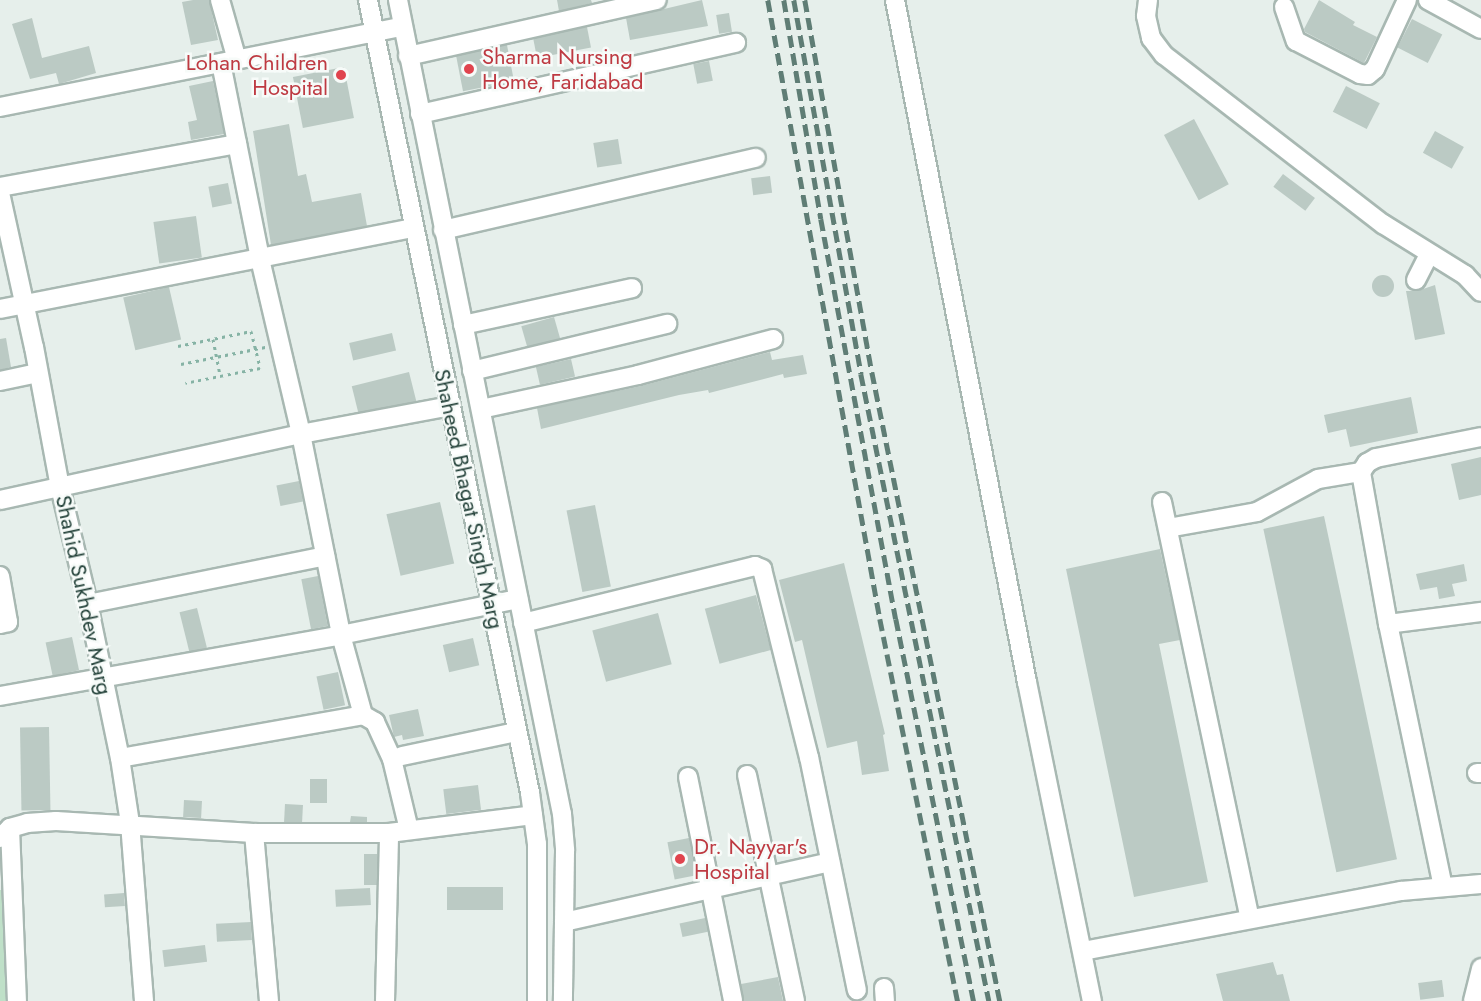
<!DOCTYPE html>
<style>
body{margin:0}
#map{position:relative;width:1481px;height:1001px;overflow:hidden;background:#e6efeb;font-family:Jost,sans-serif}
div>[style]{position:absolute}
.green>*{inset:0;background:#bfe0c8}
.building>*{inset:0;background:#bbcac4;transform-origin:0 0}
.round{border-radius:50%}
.path>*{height:3px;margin-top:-1.5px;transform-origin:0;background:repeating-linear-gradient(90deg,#86b3a5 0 3px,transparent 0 7.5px)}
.roads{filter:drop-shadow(2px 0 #a8b8b2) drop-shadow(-2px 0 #a8b8b2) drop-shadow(0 2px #a8b8b2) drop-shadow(0 -2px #a8b8b2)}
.minor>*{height:18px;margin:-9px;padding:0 9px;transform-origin:9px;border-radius:9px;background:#fff}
.rail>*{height:4.5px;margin-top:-2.25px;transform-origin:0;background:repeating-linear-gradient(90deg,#5f7d75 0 12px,transparent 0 18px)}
.dots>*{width:16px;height:16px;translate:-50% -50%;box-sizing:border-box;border:3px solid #f7fbf9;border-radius:50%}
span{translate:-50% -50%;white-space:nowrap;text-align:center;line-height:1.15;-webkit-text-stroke:5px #f7fbf9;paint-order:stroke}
.health-label{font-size:22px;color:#be3a42}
.left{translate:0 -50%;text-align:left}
.right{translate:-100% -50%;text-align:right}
.street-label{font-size:22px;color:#24423a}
</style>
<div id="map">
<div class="green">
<div style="clip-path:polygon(0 890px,3px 890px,7px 1001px,0 1001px)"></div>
</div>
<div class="building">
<div style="clip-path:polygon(193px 0,209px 0,218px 40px,191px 45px,182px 2px)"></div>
<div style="clip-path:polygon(557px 0,591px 0,592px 3px,559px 11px)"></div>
<div style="clip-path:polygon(702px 0,708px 26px,630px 40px,626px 18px)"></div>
<div style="clip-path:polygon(1319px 0,1355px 22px,1353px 25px,1377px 37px,1364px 63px,1305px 32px,1304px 29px)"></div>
<div style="left:729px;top:13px;width:19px;height:13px;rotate:81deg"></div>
<div style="clip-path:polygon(32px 18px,42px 58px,89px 46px,96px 73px,59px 84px,56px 73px,30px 79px,12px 24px)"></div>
<div style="left:1412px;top:19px;width:34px;height:32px;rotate:27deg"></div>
<div style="left:587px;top:27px;width:21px;height:55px;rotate:79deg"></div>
<div style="left:507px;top:45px;width:37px;height:52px;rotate:79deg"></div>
<div style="left:709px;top:61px;width:20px;height:16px;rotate:79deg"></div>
<div style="left:344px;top:67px;width:52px;height:52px;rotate:79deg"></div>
<div style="clip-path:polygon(213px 81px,224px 134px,191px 140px,188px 122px,197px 120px,189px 86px)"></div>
<div style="left:1346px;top:86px;width:38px;height:29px;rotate:27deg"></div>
<div style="left:1194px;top:119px;width:74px;height:34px;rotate:62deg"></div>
<div style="clip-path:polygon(289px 124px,298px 176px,306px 174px,312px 202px,361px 193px,367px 226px,271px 245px,253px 131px)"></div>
<div style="left:1435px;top:131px;width:33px;height:25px;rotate:29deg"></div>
<div style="left:618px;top:139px;width:25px;height:25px;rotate:81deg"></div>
<div style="left:1283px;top:174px;width:40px;height:16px;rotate:37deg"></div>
<div style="left:770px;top:176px;width:17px;height:19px;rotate:83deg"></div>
<div style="left:228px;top:183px;width:21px;height:20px;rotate:79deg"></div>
<div style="left:196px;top:216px;width:42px;height:43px;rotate:82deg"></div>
<div class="round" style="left:1372px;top:275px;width:22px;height:22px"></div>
<div style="clip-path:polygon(1435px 285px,1445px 334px,1415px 340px,1406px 291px,1417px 291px)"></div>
<div style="left:169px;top:287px;width:54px;height:47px;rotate:77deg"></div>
<div style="left:554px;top:317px;width:22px;height:34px;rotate:74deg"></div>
<div style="left:392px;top:333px;width:18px;height:44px;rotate:77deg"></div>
<div style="clip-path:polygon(6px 338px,11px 367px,0 370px,0 339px)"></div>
<div style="clip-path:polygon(770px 352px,772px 360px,803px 355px,807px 374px,784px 378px,783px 374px,709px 393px,708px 390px,679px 395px,541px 429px,537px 408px,641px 386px)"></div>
<div style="left:571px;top:359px;width:18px;height:36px;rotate:77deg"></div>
<div style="left:409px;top:372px;width:30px;height:59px;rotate:76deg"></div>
<div style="clip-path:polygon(1411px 397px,1418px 433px,1350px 447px,1346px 429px,1328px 433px,1324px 415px)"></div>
<div style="clip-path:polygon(1481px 457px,1481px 495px,1459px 500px,1451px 464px)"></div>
<div style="left:299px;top:481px;width:21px;height:23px;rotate:79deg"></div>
<div style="left:440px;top:502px;width:63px;height:55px;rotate:77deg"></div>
<div style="left:595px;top:505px;width:83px;height:29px;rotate:79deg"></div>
<div style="left:1324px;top:516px;width:351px;height:62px;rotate:78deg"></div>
<div style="clip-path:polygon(1160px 549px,1180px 640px,1159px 644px,1208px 882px,1134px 897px,1066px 569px)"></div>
<div style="clip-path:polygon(844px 563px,885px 734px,883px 735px,889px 771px,862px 775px,857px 741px,827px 748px,802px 640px,795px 642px,779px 580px)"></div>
<div style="clip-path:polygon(1464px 564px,1467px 581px,1452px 584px,1455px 596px,1439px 599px,1437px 587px,1420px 590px,1416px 574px)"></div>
<div style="left:318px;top:576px;width:51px;height:17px;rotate:79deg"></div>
<div style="left:756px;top:595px;width:57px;height:53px;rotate:75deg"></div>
<div style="left:197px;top:608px;width:41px;height:18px;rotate:76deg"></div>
<div style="left:658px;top:613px;width:53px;height:68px;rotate:75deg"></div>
<div style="left:72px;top:637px;width:34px;height:27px;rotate:78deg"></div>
<div style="left:473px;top:638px;width:28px;height:31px;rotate:77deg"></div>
<div style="left:338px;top:672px;width:34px;height:22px;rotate:78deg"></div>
<div style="clip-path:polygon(418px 709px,424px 736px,403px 740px,402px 735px,394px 737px,389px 715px)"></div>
<div style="left:49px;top:727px;width:83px;height:29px;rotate:89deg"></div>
<div style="left:310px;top:779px;width:17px;height:24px"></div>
<div style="left:478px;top:785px;width:25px;height:35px;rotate:83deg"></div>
<div style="left:184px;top:800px;width:18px;height:17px;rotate:3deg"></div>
<div style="left:285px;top:804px;width:18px;height:18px;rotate:3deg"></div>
<div style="clip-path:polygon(351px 816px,367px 817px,367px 822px,350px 822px)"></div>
<div style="left:689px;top:838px;width:38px;height:22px;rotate:79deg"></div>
<div style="left:364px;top:854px;width:13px;height:31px"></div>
<div style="left:447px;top:887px;width:56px;height:23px"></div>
<div style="left:370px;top:888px;width:17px;height:35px;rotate:87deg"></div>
<div style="left:124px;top:893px;width:13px;height:20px;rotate:86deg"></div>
<div style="left:705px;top:918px;width:14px;height:26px;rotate:78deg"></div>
<div style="left:251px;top:922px;width:18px;height:35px;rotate:87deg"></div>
<div style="left:205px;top:945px;width:17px;height:43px;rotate:83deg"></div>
<div style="clip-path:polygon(1273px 962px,1277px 975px,1283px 974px,1290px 1001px,1223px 1001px,1216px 974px)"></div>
<div style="clip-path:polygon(778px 977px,783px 1001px,744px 1001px,741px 984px)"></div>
<div style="left:1442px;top:980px;width:17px;height:24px;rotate:83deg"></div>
</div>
<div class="path">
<div style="left:213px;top:339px;width:37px;rotate:79deg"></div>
<div style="left:178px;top:346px;width:75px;rotate:-11.6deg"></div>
<div style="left:251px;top:331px;width:38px;rotate:76deg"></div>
<div style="left:260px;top:368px;width:76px;rotate:168.7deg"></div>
<div style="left:181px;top:364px;width:86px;rotate:-11.4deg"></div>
</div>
<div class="roads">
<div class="minor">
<div style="left:220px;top:0;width:62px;rotate:74.2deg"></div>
<div style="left:368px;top:0;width:809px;rotate:78.45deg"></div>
<div style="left:530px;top:793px;width:51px;rotate:82.2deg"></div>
<div style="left:537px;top:844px;width:157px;rotate:90deg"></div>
<div style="left:398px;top:0;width:830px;rotate:78.61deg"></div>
<div style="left:562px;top:814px;width:37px;rotate:85deg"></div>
<div style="left:565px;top:851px;width:150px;rotate:90.8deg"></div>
<div style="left:895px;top:0;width:695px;rotate:79.05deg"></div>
<div style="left:1027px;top:682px;width:326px;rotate:78.5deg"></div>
<div style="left:1148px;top:0;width:16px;rotate:97deg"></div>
<div style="left:1146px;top:16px;width:23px;rotate:77deg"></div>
<div style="left:1151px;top:38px;width:21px;rotate:53deg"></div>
<div style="left:1164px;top:55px;width:277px;rotate:37.7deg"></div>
<div style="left:1383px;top:224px;width:97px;rotate:31.9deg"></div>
<div style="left:1465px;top:275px;width:23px;rotate:47deg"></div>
<div style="left:1428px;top:0;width:60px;rotate:28.7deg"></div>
<div style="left:1284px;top:7px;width:36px;rotate:71deg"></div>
<div style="left:1296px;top:41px;width:72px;rotate:27.3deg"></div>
<div style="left:1360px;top:74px;width:8px;rotate:7deg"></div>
<div style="left:1368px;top:75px;width:9px;rotate:-41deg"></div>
<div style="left:1375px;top:69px;width:76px;rotate:-65.1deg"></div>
<div style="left:408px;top:56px;width:255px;rotate:-12.7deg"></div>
<div style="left:221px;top:63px;width:200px;rotate:78.7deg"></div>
<div style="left:260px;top:259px;width:180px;rotate:76.8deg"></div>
<div style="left:301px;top:434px;width:205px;rotate:78.7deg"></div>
<div style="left:341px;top:635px;width:83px;rotate:74.6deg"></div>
<div style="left:363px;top:715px;width:14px;rotate:30deg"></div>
<div style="left:375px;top:722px;width:41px;rotate:65.3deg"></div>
<div style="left:392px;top:759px;width:73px;rotate:76.5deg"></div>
<div style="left:0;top:107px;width:410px;rotate:-11.3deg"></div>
<div style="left:420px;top:114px;width:324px;rotate:-12.7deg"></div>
<div style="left:0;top:187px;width:241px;rotate:-10.3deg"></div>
<div style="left:0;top:193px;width:158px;rotate:77.6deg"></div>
<div style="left:34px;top:347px;width:142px;rotate:79.5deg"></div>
<div style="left:60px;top:487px;width:120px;rotate:76.5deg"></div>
<div style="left:88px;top:604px;width:157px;rotate:78.3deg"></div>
<div style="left:120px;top:758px;width:66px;rotate:81.3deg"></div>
<div style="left:130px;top:823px;width:179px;rotate:85.5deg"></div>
<div style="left:443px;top:230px;width:321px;rotate:-13deg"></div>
<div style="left:1416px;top:280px;width:29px;rotate:-63deg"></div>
<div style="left:0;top:309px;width:422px;rotate:-11.1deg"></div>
<div style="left:463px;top:325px;width:173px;rotate:-12.3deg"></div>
<div style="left:472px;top:371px;width:201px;rotate:-13.6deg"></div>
<div style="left:0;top:381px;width:39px;rotate:-12deg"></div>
<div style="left:481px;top:409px;width:161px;rotate:-12.2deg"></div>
<div style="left:638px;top:375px;width:140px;rotate:-14.9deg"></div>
<div style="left:0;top:500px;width:308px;rotate:-12.4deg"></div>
<div style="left:301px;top:434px;width:152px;rotate:-10.6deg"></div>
<div style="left:1162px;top:502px;width:425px;rotate:78.1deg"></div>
<div style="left:1168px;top:528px;width:90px;rotate:-10.2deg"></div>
<div style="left:1257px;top:512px;width:69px;rotate:-28.4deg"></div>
<div style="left:1318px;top:479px;width:44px;rotate:-9.2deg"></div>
<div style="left:0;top:576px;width:47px;rotate:80.1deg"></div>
<div style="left:8px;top:622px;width:8px;rotate:166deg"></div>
<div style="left:88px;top:604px;width:242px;rotate:-11.4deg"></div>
<div style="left:523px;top:623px;width:239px;rotate:-13.8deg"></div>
<div style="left:755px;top:566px;width:8px;rotate:23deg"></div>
<div style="left:762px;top:569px;width:194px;rotate:76deg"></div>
<div style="left:809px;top:757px;width:238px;rotate:78.4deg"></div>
<div style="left:1388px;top:624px;width:94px;rotate:-7.4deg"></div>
<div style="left:0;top:696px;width:346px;rotate:-10.1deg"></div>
<div style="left:341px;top:635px;width:181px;rotate:-11.5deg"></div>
<div style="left:402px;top:756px;width:116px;rotate:-11.9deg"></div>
<div style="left:120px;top:758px;width:247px;rotate:-10deg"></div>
<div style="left:1477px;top:773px;width:4px"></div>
<div style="left:747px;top:775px;width:231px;rotate:78deg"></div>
<div style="left:688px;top:777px;width:228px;rotate:78.6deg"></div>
<div style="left:10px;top:828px;width:173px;rotate:87.7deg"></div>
<div style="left:254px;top:833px;width:169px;rotate:84.9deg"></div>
<div style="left:0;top:838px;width:14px;rotate:-45deg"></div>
<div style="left:10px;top:828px;width:18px;rotate:-16deg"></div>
<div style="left:27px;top:823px;width:29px;rotate:-4deg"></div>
<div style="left:56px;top:821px;width:198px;rotate:3.5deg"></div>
<div style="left:254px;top:833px;width:135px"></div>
<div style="left:389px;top:833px;width:145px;rotate:-7.1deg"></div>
<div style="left:1443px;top:887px;width:269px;rotate:-101.8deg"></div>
<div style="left:1388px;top:624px;width:154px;rotate:-100.1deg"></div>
<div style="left:1361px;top:472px;width:11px;rotate:-56deg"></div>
<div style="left:1367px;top:463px;width:10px;rotate:-29deg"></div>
<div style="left:1376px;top:458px;width:107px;rotate:-11.3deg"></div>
<div style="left:564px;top:922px;width:273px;rotate:-12.7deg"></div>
<div style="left:1083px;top:951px;width:324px;rotate:-10.7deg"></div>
<div style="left:1401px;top:891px;width:80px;rotate:-5deg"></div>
<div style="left:884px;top:988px;width:13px;rotate:86deg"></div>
<div style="left:385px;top:1001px;width:168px;rotate:-88.6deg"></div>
<div style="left:1473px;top:1001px;width:34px;rotate:-76deg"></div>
</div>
</div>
<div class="rail">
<div style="left:768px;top:0;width:629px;rotate:79.74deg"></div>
<div style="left:880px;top:619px;width:390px;rotate:78.5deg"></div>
<div style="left:784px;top:0;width:222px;rotate:80.4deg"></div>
<div style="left:821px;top:219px;width:407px;rotate:79.4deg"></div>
<div style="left:896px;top:619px;width:390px;rotate:78.5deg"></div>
<div style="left:794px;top:0;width:380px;rotate:79.8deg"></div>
<div style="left:861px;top:374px;width:640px;rotate:78.46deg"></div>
<div style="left:805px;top:0;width:378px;rotate:79.8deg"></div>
<div style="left:872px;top:372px;width:642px;rotate:78.5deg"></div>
</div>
<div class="dots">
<div style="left:469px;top:69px;background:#e0444e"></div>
<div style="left:341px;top:75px;background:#e0444e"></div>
<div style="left:680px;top:859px;background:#e0444e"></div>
</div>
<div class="health-label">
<span class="left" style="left:482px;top:69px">Sharma Nursing<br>Home, Faridabad</span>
<span class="right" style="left:328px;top:75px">Lohan Children<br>Hospital</span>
<span class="left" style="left:694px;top:859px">Dr. Nayyar's<br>Hospital</span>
</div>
<div class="street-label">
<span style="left:469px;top:499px;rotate:78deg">Shaheed Bhagat Singh Marg</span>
<span style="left:84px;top:595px;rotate:78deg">Shahid Sukhdev Marg</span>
</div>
</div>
